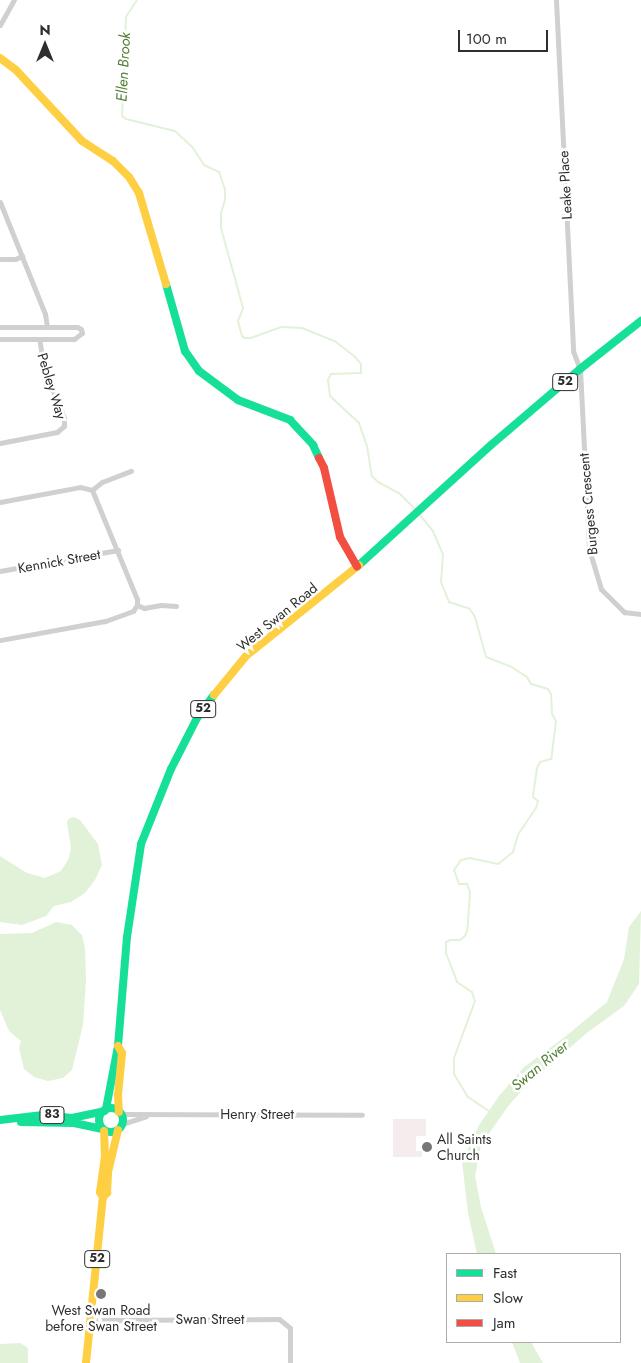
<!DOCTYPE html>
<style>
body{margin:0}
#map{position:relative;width:641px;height:1363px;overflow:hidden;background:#fff;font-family:Jost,sans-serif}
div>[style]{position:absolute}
.green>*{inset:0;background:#f5ecee}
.water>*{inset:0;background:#e2f2d8}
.stream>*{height:2px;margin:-1px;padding:0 1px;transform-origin:1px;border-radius:1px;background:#e2f2d8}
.street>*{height:5px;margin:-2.5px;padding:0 2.5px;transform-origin:2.5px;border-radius:2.5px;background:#d0d0d0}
.fast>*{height:8px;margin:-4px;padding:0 4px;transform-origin:4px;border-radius:4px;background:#16e098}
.fast>.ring{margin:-4px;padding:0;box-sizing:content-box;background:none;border:8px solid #16e098;border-radius:50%}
.slow>*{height:8px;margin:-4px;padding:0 4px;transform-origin:4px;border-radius:4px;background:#ffcf43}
.jam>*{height:8px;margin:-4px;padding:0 4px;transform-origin:4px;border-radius:4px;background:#f24e42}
.dots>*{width:14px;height:14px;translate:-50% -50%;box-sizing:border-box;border:2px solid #fff;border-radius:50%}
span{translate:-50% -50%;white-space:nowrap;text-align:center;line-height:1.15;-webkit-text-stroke:5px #fff;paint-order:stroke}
.shield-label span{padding:1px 4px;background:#fff;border:1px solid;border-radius:4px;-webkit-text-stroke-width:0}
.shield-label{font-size:12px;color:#2e2e2e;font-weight:700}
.street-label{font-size:14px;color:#2e2e2e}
.poi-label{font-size:14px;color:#2e2e2e}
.left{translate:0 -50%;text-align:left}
.water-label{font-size:15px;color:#517f35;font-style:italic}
.legend{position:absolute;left:446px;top:1253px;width:175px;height:90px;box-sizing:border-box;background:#fff;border:1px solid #ababab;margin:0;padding:6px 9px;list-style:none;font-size:15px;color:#2e2e2e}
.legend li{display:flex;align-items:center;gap:10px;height:25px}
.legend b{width:25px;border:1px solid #ababab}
.north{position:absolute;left:20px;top:20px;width:50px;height:50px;-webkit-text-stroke:4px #fff;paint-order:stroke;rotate:0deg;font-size:14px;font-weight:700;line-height:20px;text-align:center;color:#2e2e2e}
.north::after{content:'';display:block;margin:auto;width:18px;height:22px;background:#2e2e2e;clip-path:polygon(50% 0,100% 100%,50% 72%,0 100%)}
.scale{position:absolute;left:458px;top:30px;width:90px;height:22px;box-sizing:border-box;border:2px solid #2e2e2e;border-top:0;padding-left:6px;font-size:15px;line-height:18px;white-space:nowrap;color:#2e2e2e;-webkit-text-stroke:4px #fff;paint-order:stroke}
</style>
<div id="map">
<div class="green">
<div style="clip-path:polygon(393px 1119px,426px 1119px,426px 1136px,416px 1136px,416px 1151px,422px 1151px,422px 1157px,393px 1157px)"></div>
</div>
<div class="water">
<div style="clip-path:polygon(74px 817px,80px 820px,98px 844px,102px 865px,95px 880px,85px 893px,71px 902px,54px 906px,46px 916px,22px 925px,0 922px,0 856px,27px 873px,45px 878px,61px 871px,69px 858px,71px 848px,67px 823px,68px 819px)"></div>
<div style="clip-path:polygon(641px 911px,639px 984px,624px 1006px,588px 1032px,527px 1085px,509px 1105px,481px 1145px,475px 1176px,481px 1207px,496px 1254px,477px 1254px,468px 1213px,462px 1162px,479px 1125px,499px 1096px,524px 1067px,566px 1036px,607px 1002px,624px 959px,629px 927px)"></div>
<div style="clip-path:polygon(56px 922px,72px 925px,82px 935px,85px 948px,86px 980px,83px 1025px,72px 1070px,63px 1078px,48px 1081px,34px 1077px,24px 1069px,19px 1048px,21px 1041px,9px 1031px,0 1010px,0 934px,32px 933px)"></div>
<div style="clip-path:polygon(512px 1342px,531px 1342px,543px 1363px,520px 1363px)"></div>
<div style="clip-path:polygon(20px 1343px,28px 1348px,28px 1363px,0 1363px,0 1344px)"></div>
</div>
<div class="stream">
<div style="left:137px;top:0;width:20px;rotate:123deg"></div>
<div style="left:126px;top:17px;width:99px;rotate:92.3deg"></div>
<div style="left:122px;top:116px;width:5px;rotate:37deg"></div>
<div style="left:126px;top:119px;width:50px;rotate:13.8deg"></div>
<div style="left:175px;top:131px;width:25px;rotate:43deg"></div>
<div style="left:193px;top:148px;width:20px;rotate:57deg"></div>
<div style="left:204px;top:165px;width:17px;rotate:25deg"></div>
<div style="left:219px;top:172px;width:18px;rotate:71deg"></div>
<div style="left:225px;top:189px;width:11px;rotate:90deg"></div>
<div style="left:225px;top:200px;width:14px;rotate:107deg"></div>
<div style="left:221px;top:213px;width:15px;rotate:90deg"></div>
<div style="left:221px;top:228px;width:83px;rotate:74.6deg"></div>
<div style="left:243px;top:308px;width:14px;rotate:111deg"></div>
<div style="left:238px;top:321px;width:16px;rotate:75deg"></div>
<div style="left:242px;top:336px;width:3px;rotate:45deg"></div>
<div style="left:244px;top:338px;width:7px"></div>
<div style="left:251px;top:338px;width:32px;rotate:-20deg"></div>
<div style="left:281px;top:327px;width:21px;rotate:3deg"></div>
<div style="left:302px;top:328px;width:37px;rotate:22deg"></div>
<div style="left:336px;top:342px;width:24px;rotate:38deg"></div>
<div style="left:355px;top:357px;width:9px;rotate:49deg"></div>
<div style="left:361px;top:364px;width:9px;rotate:90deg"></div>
<div style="left:361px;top:373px;width:30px;rotate:178deg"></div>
<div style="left:331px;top:374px;width:7px;rotate:117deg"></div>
<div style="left:328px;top:380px;width:16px;rotate:83deg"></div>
<div style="left:330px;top:396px;width:40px;rotate:43deg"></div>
<div style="left:359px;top:423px;width:24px;rotate:71deg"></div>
<div style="left:367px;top:446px;width:30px;rotate:81deg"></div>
<div style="left:372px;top:476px;width:8px;rotate:45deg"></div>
<div style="left:378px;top:482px;width:24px;rotate:28deg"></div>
<div style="left:399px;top:493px;width:25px;rotate:45deg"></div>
<div style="left:420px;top:515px;width:21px;rotate:51deg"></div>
<div style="left:433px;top:531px;width:25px;rotate:67deg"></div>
<div style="left:443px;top:554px;width:28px;rotate:94deg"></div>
<div style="left:441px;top:582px;width:22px;rotate:68deg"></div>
<div style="left:449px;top:602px;width:22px;rotate:18deg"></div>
<div style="left:470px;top:609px;width:9px;rotate:58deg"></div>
<div style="left:475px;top:617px;width:41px;rotate:74.6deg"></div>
<div style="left:486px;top:657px;width:26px;rotate:21deg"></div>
<div style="left:510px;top:666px;width:20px;rotate:33deg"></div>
<div style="left:527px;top:677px;width:8px;rotate:60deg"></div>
<div style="left:531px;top:684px;width:18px;rotate:16deg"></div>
<div style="left:548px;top:689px;width:6px;rotate:59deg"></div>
<div style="left:551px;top:694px;width:20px;rotate:87deg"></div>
<div style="left:552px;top:714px;width:8px;rotate:60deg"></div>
<div style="left:556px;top:721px;width:38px;rotate:97deg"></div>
<div style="left:551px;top:759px;width:11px;rotate:165deg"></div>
<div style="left:540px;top:762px;width:7px;rotate:117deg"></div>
<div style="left:537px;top:768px;width:29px;rotate:98deg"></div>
<div style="left:533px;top:797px;width:6px;rotate:39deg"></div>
<div style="left:538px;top:801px;width:7px;rotate:106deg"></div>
<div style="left:536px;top:808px;width:32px;rotate:124deg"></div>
<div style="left:518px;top:835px;width:18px;rotate:106deg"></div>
<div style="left:513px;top:852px;width:19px;rotate:141deg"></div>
<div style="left:498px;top:864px;width:29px;rotate:-168deg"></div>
<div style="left:470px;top:858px;width:9px;rotate:167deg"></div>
<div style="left:461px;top:860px;width:12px;rotate:125deg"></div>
<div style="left:454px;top:870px;width:15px;rotate:70deg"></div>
<div style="left:459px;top:884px;width:8px"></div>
<div style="left:467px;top:884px;width:9px;rotate:69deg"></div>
<div style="left:470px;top:892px;width:39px;rotate:94deg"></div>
<div style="left:467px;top:931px;width:5px;rotate:112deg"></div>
<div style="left:465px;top:936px;width:6px;rotate:141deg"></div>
<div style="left:460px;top:940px;width:9px;rotate:180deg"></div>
<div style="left:451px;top:940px;width:5px;rotate:158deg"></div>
<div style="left:446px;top:942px;width:11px;rotate:90deg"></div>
<div style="left:446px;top:953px;width:31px;rotate:69deg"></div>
<div style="left:457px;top:982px;width:18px;rotate:34deg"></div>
<div style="left:472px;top:992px;width:9px;rotate:72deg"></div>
<div style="left:475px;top:1001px;width:61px;rotate:110.2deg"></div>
<div style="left:454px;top:1058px;width:16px;rotate:90deg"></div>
<div style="left:454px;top:1074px;width:27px;rotate:59deg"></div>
<div style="left:468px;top:1097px;width:27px;rotate:34deg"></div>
</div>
<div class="street">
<div style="left:556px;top:0;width:351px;rotate:87.2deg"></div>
<div style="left:573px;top:351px;width:19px;rotate:69deg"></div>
<div style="left:580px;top:369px;width:180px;rotate:87.1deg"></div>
<div style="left:589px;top:549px;width:42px;rotate:73.3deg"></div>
<div style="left:601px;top:589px;width:33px;rotate:45deg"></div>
<div style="left:624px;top:612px;width:17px;rotate:7deg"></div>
<div style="left:0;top:25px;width:29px;rotate:-61deg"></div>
<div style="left:0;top:202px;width:121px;rotate:68.1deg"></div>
<div style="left:45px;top:314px;width:13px;rotate:81deg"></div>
<div style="left:0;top:259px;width:15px"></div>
<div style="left:15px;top:259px;width:8px;rotate:-23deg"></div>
<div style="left:0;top:327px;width:77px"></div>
<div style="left:77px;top:327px;width:4px;rotate:27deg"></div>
<div style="left:81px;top:329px;width:4px;rotate:76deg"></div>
<div style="left:82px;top:333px;width:10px;rotate:143deg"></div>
<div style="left:74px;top:339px;width:74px;rotate:180deg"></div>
<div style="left:0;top:443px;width:58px;rotate:-10.9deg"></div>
<div style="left:57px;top:432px;width:9px;rotate:-41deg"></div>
<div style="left:64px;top:426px;width:8px;rotate:-90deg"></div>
<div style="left:64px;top:418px;width:53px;rotate:-112.2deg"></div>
<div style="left:44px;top:369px;width:30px;rotate:-99deg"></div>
<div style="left:92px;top:490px;width:13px;rotate:-39deg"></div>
<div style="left:102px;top:482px;width:31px;rotate:-21deg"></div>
<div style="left:0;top:502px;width:81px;rotate:-10.6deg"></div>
<div style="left:80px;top:487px;width:12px;rotate:14deg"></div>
<div style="left:92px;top:490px;width:118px;rotate:67.6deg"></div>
<div style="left:137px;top:599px;width:6px;rotate:90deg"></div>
<div style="left:137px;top:605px;width:7px;rotate:124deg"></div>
<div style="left:133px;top:611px;width:30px;rotate:160deg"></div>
<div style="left:105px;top:621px;width:107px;rotate:169.7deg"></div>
<div style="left:0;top:571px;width:120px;rotate:-10.1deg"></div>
<div style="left:137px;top:605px;width:8px;rotate:23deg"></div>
<div style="left:144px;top:608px;width:17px;rotate:-10deg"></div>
<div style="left:161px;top:605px;width:15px;rotate:4deg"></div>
<div style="left:121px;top:1114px;width:241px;rotate:0.2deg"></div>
<div style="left:122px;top:1124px;width:25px;rotate:-18deg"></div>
<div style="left:92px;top:1320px;width:187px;rotate:-0.3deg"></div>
<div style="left:279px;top:1319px;width:14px;rotate:39deg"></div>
<div style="left:290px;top:1328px;width:35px;rotate:90deg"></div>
</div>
<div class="fast">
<div style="left:166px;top:284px;width:70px;rotate:74.2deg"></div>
<div style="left:185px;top:351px;width:24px;rotate:55deg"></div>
<div style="left:199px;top:371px;width:49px;rotate:36.6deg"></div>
<div style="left:238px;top:400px;width:56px;rotate:21deg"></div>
<div style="left:290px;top:420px;width:34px;rotate:47deg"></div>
<div style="left:313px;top:445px;width:14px;rotate:65deg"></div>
<div style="left:359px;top:565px;width:178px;rotate:-42.3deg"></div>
<div style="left:491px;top:445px;width:117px;rotate:-40.5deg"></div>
<div style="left:580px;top:369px;width:78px;rotate:-38.2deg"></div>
<div class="ring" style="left:99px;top:1108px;width:16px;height:16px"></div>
<div style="left:106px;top:1109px;width:64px;rotate:-79.2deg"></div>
<div style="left:118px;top:1046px;width:109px;rotate:-85.3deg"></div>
<div style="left:127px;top:937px;width:94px;rotate:-81.4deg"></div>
<div style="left:141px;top:844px;width:81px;rotate:-68.2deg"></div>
<div style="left:171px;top:769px;width:57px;rotate:-63deg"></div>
<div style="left:197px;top:718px;width:29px;rotate:-54deg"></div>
<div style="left:0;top:1120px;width:43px;rotate:-6.6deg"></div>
<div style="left:43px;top:1115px;width:29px;rotate:6deg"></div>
<div style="left:72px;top:1118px;width:33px;rotate:-12deg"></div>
<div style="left:21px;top:1122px;width:53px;rotate:1.1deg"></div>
<div style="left:74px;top:1123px;width:29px;rotate:12deg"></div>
</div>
<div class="slow">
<div style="left:0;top:58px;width:20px;rotate:37deg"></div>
<div style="left:16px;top:70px;width:97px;rotate:47.1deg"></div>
<div style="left:82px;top:141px;width:37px;rotate:33deg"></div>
<div style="left:113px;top:161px;width:23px;rotate:45deg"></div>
<div style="left:129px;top:177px;width:19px;rotate:58deg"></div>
<div style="left:139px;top:193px;width:95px;rotate:73.5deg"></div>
<div style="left:214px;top:695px;width:50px;rotate:-50.6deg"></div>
<div style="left:246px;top:656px;width:145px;rotate:-38.8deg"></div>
<div style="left:118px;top:1046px;width:8px;rotate:60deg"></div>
<div style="left:122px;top:1053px;width:42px;rotate:95.4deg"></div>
<div style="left:118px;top:1095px;width:17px;rotate:87deg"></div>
<div style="left:103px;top:1197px;width:6px;rotate:-121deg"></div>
<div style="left:100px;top:1192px;width:34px;rotate:-82deg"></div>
<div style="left:105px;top:1158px;width:27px;rotate:-92deg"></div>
<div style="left:86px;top:1363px;width:167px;rotate:-84.2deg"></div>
<div style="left:103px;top:1197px;width:6px;rotate:-45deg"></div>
<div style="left:107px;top:1193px;width:21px;rotate:-87deg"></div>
<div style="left:108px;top:1172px;width:43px;rotate:-76.6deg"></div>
</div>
<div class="jam">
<div style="left:319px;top:458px;width:11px;rotate:63deg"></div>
<div style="left:324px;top:468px;width:71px;rotate:76.9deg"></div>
<div style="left:340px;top:537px;width:34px;rotate:60deg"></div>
</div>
<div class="dots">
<div style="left:427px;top:1147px;background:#777"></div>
<div style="left:101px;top:1294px;background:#777"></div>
</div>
<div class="shield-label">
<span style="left:565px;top:382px">52</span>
<span style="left:203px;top:709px">52</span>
<span style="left:52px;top:1115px">83</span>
<span style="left:97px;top:1259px">52</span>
</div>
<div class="street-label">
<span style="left:565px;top:185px;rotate:-93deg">Leake Place</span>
<span style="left:52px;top:386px;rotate:73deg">Pebley Way</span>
<span style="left:588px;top:504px;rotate:-95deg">Burgess Crescent</span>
<span style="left:59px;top:561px;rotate:-10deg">Kennick Street</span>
<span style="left:277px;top:617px;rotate:-39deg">West Swan Road</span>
<span style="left:257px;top:1114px">Henry Street</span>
<span style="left:210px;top:1319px">Swan Street</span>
</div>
<div class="poi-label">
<span class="left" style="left:437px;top:1147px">All Saints<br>Church</span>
<span style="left:101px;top:1318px">West Swan Road<br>before Swan Street</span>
</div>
<div class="water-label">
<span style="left:124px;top:67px;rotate:-87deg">Ellen Brook</span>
<span style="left:540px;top:1066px;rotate:-40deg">Swan River</span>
</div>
<ul class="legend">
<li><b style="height:6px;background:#16e098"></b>Fast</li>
<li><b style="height:6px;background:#ffcf43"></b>Slow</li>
<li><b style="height:6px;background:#f24e42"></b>Jam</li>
</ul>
<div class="north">N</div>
<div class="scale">100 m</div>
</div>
